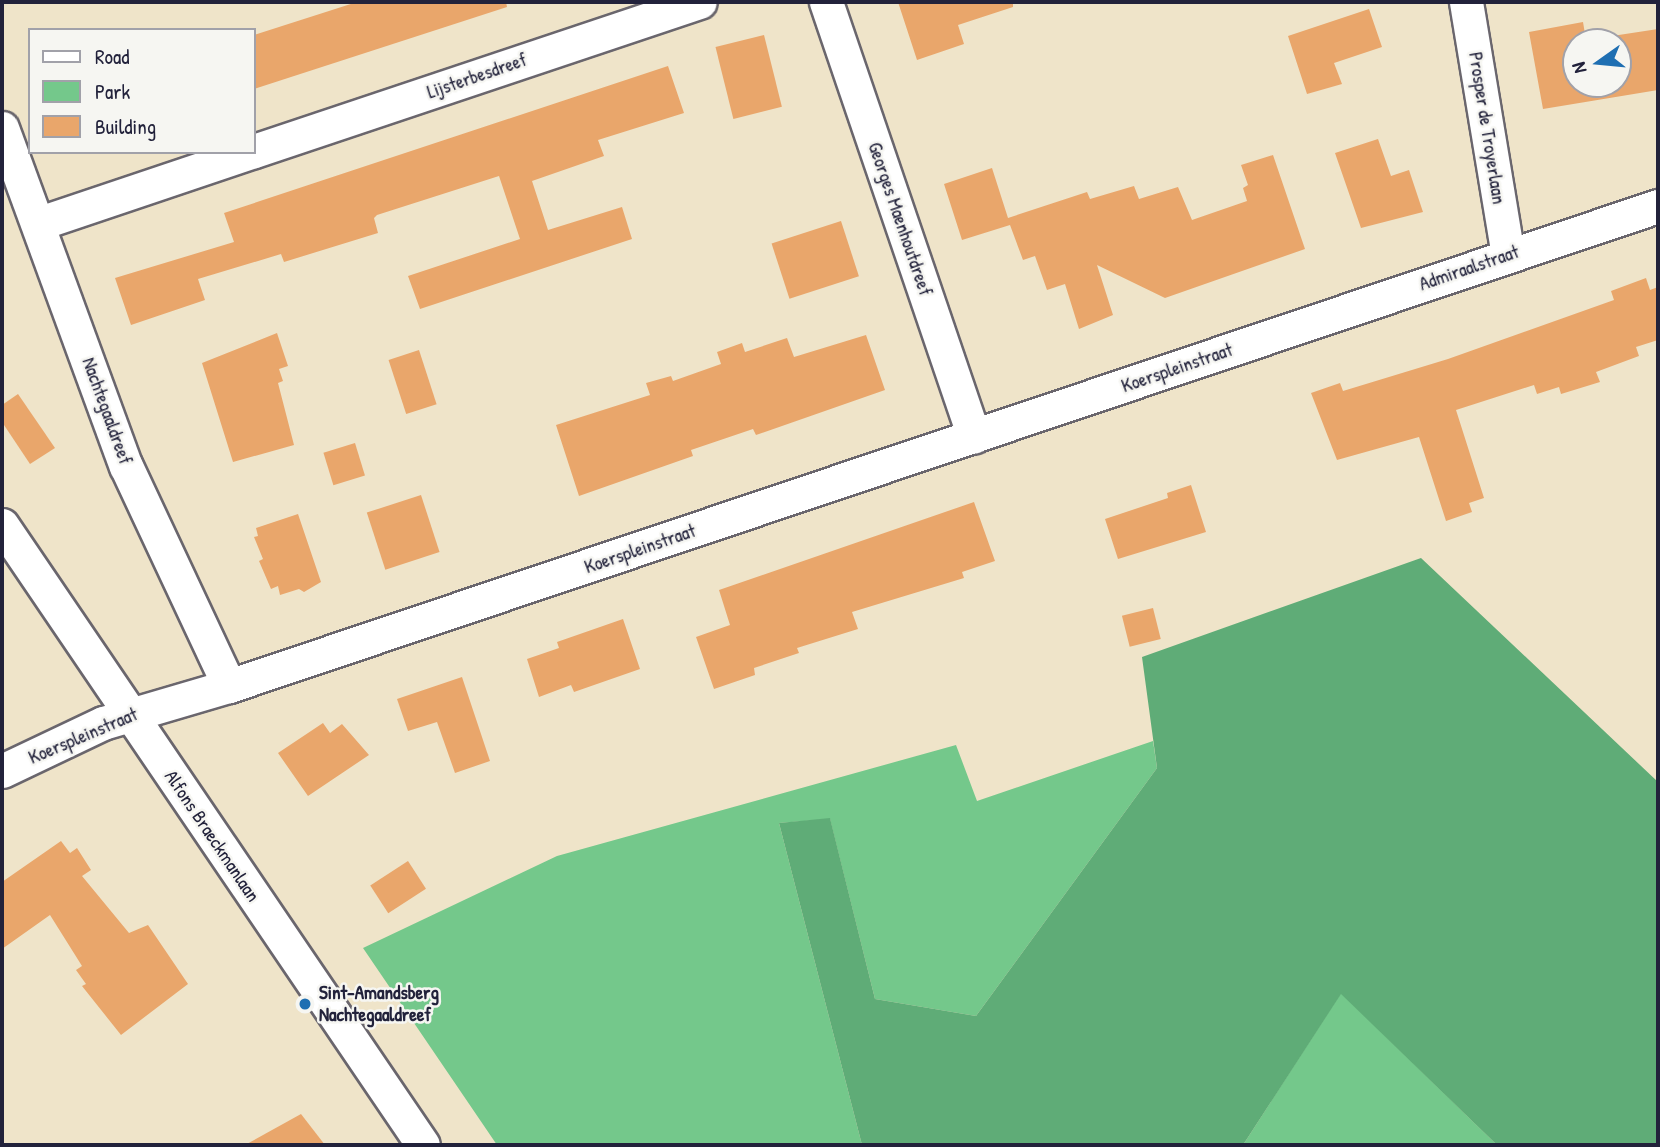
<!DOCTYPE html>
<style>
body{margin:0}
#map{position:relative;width:1660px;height:1147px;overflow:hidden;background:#efe4c9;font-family:"Patrick Hand",sans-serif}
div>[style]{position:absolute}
.green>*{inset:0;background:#74c88b}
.forest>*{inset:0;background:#5fac77}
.building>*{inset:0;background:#e9a66b;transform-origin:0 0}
.roads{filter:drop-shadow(2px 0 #6a666d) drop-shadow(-2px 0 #6a666d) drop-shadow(0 2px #6a666d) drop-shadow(0 -2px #6a666d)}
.street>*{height:33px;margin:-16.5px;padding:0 16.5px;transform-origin:16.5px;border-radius:16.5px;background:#fff}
.dots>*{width:19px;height:19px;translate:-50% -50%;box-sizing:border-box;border:4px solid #f6f6f2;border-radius:50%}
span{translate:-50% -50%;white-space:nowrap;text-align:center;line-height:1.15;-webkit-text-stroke:5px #f6f6f2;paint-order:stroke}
.street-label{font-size:19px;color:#22223b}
.poi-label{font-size:19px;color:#22223b;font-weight:700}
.left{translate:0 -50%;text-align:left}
.frame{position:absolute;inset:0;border:4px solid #22223b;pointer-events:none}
.legend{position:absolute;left:28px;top:28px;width:228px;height:126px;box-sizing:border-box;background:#f6f6f2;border:2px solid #a1a1a9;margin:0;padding:9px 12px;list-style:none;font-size:21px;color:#22223b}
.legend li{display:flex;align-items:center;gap:14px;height:35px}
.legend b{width:35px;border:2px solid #a1a1a9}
.north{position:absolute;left:1562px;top:28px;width:70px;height:70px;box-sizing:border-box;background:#f6f6f2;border:2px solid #a1a1a9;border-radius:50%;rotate:255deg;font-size:19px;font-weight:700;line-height:28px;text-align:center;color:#22223b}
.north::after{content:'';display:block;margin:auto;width:24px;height:32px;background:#1f6fb2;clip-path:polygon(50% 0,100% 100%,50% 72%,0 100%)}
</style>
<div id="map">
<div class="green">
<div style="clip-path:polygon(1153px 741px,1157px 768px,976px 1016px,875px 999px,830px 819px,779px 823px,862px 1145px,497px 1145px,363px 948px,557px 856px,956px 745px,977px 801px)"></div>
<div style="clip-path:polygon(1341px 993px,1497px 1145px,1243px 1145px)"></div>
</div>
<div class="forest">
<div style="clip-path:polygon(1421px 558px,1658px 782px,1658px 1145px,1497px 1145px,1341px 994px,1243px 1145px,862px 1145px,779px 823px,830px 818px,875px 999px,976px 1016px,1157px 768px,1142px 657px)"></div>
</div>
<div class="building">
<div style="clip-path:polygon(357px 2px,506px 2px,507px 7px,254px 89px,254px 35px)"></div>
<div style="clip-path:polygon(898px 2px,1013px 2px,1013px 7px,958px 25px,964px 44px,917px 60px)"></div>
<div style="clip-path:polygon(1369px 9px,1382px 47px,1334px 63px,1342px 84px,1307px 94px,1288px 36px)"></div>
<div style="clip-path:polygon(evenodd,1583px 22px,1586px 40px,1658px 29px,1658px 90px,1543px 109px,1529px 32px,1583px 22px,1576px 42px,1618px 42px,1618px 84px,1576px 84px,1576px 42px)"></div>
<div style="left:764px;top:35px;width:74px;height:50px;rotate:76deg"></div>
<div style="clip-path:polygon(668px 66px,684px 113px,598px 140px,604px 156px,532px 181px,548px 230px,622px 207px,632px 239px,420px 309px,408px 276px,520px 239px,499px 176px,377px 215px,374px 218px,378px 233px,284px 262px,281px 254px,198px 279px,205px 300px,131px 325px,115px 278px,234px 242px,224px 213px)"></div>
<div style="clip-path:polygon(1378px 139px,1391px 176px,1409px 170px,1423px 212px,1361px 228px,1335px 153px)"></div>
<div style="clip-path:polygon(1273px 155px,1305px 249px,1165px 298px,1097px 265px,1113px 315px,1079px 329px,1065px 284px,1047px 290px,1035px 256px,1023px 260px,1010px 225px,962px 240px,944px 184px,992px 168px,1008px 218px,1087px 192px,1090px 199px,1134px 186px,1139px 199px,1178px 187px,1192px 220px,1247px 201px,1243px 188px,1248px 185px,1241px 165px)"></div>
<div style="left:841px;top:221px;width:58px;height:73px;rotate:72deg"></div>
<div style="clip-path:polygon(1646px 278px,1650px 290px,1658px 287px,1658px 340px,1636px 347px,1639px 356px,1596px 372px,1600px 382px,1561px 394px,1559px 387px,1537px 394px,1534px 385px,1456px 410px,1484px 498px,1469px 503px,1472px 512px,1446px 521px,1419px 437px,1337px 460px,1311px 393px,1340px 383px,1343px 391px,1448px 359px,1614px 300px,1611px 291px)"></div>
<div style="clip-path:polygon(277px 333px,288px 366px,279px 369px,283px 381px,278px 383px,294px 445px,233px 462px,202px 363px)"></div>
<div style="clip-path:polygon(866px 335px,885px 390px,756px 435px,753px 429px,691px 450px,693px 456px,579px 496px,556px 425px,650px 395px,646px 383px,671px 376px,673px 381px,721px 364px,717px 352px,742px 343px,745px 352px,787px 338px,794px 357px)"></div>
<div style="left:419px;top:350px;width:57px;height:32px;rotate:72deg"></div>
<div style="clip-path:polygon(18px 394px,55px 448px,30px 464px,2px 422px,2px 405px)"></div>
<div style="left:355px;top:443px;width:34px;height:33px;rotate:73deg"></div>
<div style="clip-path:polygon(1191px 485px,1206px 532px,1118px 559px,1105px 519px,1168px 498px,1167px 493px)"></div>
<div style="left:421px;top:495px;width:60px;height:57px;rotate:72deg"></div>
<div style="clip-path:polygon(974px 502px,995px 561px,962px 572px,964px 578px,852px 612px,858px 629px,797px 648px,799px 653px,754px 668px,755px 675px,714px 689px,696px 637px,730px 625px,719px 590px)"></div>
<div style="clip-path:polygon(298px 514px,321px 582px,304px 592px,299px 589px,280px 595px,278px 586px,271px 589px,259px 561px,263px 559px,254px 537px,258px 536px,256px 528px)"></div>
<div style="left:1153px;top:608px;width:32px;height:32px;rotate:76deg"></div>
<div style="clip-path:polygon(623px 619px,640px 669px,574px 692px,571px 685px,539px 697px,527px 659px,559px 648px,557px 642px)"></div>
<div style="clip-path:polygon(462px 677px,490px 761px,455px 773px,437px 722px,408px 731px,397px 699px)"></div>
<div style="clip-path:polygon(323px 723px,330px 733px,342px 724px,369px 755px,308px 796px,278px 753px)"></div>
<div style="clip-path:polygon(61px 841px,70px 853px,77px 848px,91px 870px,82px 876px,129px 933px,148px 925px,188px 984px,121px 1035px,82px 986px,86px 984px,76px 970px,82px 966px,50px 915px,2px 949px,2px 882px)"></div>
<div style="left:408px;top:861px;width:33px;height:45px;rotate:57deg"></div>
<div style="clip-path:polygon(301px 1114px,325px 1145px,245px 1145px)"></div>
</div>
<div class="roads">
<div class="street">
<div style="left:826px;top:2px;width:459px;rotate:71.2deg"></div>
<div style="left:1466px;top:2px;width:256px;rotate:80.6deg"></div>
<div style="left:2px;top:128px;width:360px;rotate:69.9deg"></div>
<div style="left:126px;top:466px;width:243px;rotate:64.9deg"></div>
<div style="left:254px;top:151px;width:470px;rotate:-18.5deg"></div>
<div style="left:40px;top:223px;width:223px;rotate:-18.6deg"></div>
<div style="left:2px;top:525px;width:749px;rotate:55.82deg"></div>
<div style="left:2px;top:771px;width:112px;rotate:-25.4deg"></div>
<div style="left:103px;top:723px;width:131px;rotate:-16.4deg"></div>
<div style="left:229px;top:686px;width:1507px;rotate:-18.57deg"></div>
</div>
</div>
<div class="dots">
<div style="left:305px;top:1004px;background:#1f6fb2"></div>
</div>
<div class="street-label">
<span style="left:477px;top:76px;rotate:-19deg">Lijsterbesdreef</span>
<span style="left:1487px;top:128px;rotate:81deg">Prosper de Troyerlaan</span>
<span style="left:900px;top:219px;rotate:71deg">Georges Maenhoutdreef</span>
<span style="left:1469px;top:268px;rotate:-19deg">Admiraalstraat</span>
<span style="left:1177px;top:368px;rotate:-19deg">Koerspleinstraat</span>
<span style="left:107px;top:411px;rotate:70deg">Nachtegaaldreef</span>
<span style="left:640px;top:549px;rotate:-19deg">Koerspleinstraat</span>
<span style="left:83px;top:736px;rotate:-23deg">Koerspleinstraat</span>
<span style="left:212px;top:836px;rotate:56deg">Alfons Braeckmanlaan</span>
</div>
<div class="poi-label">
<span class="left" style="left:319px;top:1004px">Sint-Amandsberg<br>Nachtegaaldreef</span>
</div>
<div class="frame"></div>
<ul class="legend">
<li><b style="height:9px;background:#fff"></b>Road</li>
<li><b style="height:19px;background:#74c88b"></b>Park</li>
<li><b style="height:19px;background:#e9a66b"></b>Building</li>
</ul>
<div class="north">N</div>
</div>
